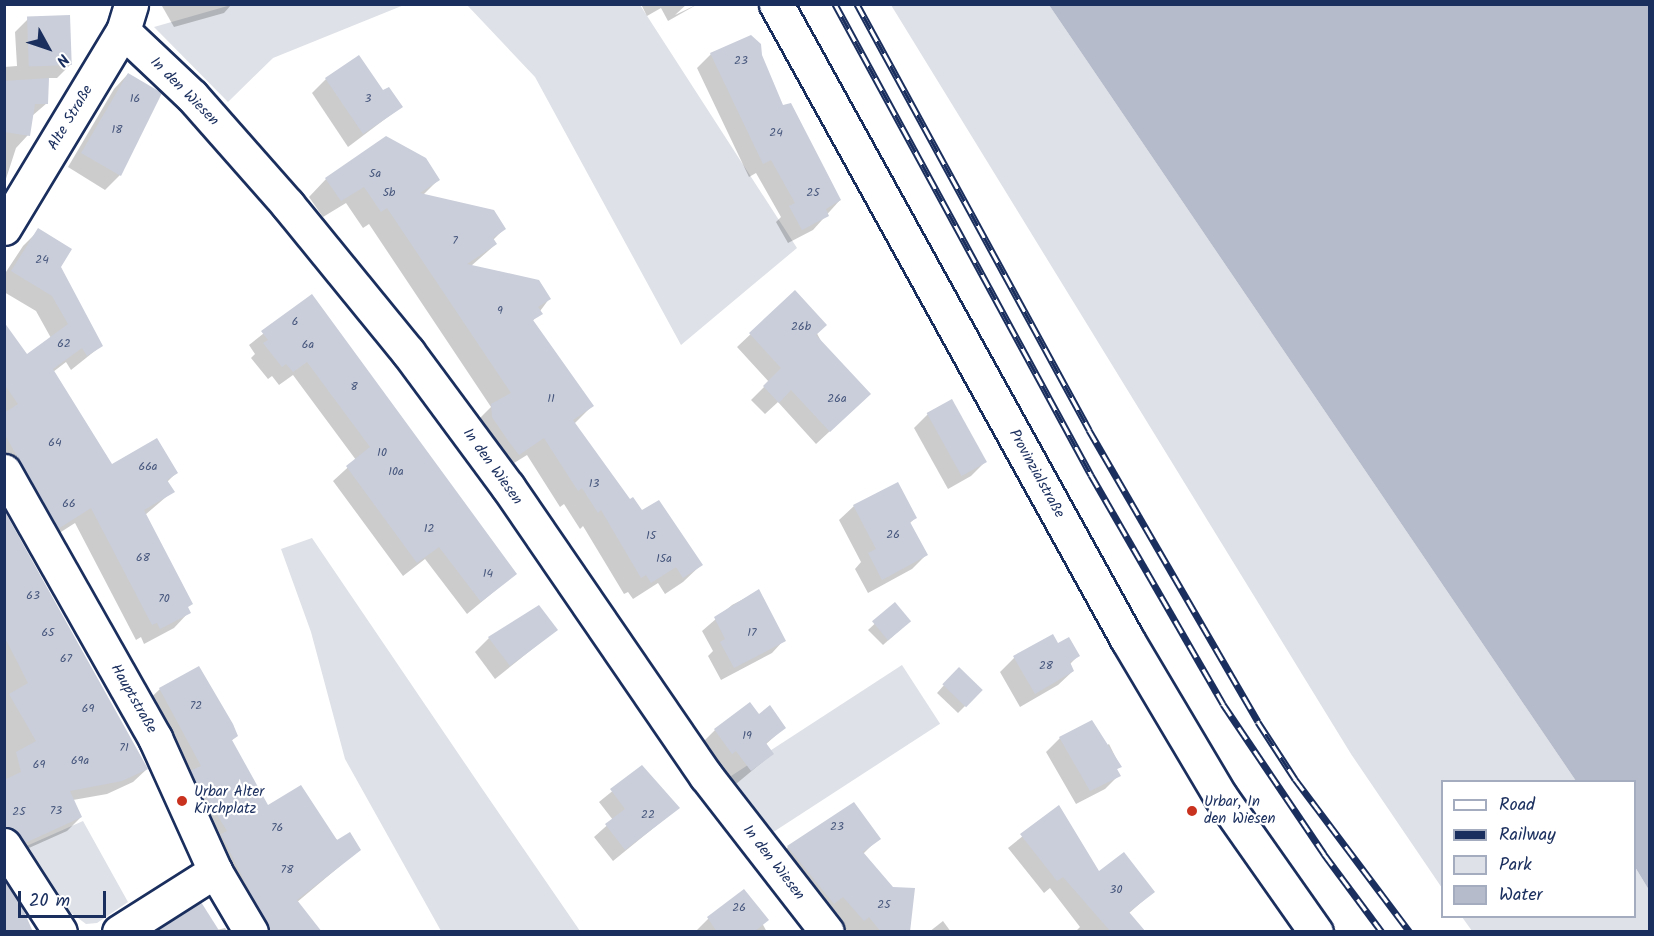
<!DOCTYPE html>
<meta charset="utf-8">
<style>
body{margin:0}
#map{position:relative;width:1654px;height:936px;overflow:hidden;background:#fff;font-family:Kalam,sans-serif}
div>[style]{position:absolute}
.green>*{inset:0;background:#dee1e7;transform-origin:0 0}
.water>*{inset:0;background:#b5bbca}
.shadow>*{inset:0;background:#0003}
.building>*{inset:0;background:#caceda;transform-origin:0 0}
.roads{filter:drop-shadow(2px 0 #1b2f5e) drop-shadow(-2px 0 #1b2f5e) drop-shadow(0 2px #1b2f5e) drop-shadow(0 -2px #1b2f5e)}
.minor>*{height:33px;margin:-16.5px;padding:0 16.5px;transform-origin:16.5px;border-radius:16.5px;background:#fff}
.major>*{height:33px;margin:-16.5px;padding:0 16.5px;transform-origin:16.5px;border-radius:16.5px;background:#fff}
.rail>*{height:7px;margin-top:-3.5px;transform-origin:0;background:repeating-linear-gradient(90deg,#fff 0 14px,#1b2f5e 0 28px);box-sizing:border-box;border-block:2px solid #1b2f5e}
.dots>*{width:16px;height:16px;translate:-50% -50%;box-sizing:border-box;border:3px solid #fff;border-radius:50%}
span{translate:-50% -50%;white-space:nowrap;text-align:center;line-height:1.15;-webkit-text-stroke:4.5px #fff;paint-order:stroke}
.number-label{font-size:12px;color:#47577d}
.number-label span{-webkit-text-stroke-width:0}
.street-label{font-size:15px;color:#1b2f5e}
.poi-label{font-size:15px;color:#1b2f5e}
.left{translate:0 -50%;text-align:left}
.frame{position:absolute;inset:0;border:6px solid #1b2f5e;pointer-events:none}
.legend{position:absolute;left:1441px;top:780px;width:195px;height:138px;box-sizing:border-box;background:#fff;border:2px solid #a4acbf;margin:0;padding:8px 10px;list-style:none;font-size:18px;color:#1b2f5e}
.legend li{display:flex;align-items:center;gap:12px;height:30px}
.legend b{width:30px;border:2px solid #a4acbf}
.north{position:absolute;left:18px;top:18px;width:60px;height:60px;-webkit-text-stroke:4px #fff;paint-order:stroke;rotate:130deg;font-size:16px;font-weight:700;line-height:24px;text-align:center;color:#1b2f5e}
.north::after{content:'';display:block;margin:auto;width:21px;height:27px;background:#1b2f5e;clip-path:polygon(50% 0,100% 100%,50% 72%,0 100%)}
.scale{position:absolute;left:18px;top:891px;width:88px;height:27px;box-sizing:border-box;border:3px solid #1b2f5e;border-top:0;padding-left:8px;font-size:18px;line-height:21px;white-space:nowrap;color:#1b2f5e;-webkit-text-stroke:4px #fff;paint-order:stroke}
</style>
<div id="map">
<div class="green">
<div style="clip-path:polygon(231px 5px,231px 4px,404px 5px,273px 58px,228px 102px,154px 27px)"></div>
<div style="clip-path:polygon(467px 5px,640px 5px,797px 248px,681px 345px,535px 77px)"></div>
<div style="clip-path:polygon(891px 5px,1049px 5px,1576px 781px,1442px 782px,1442px 888px,1351px 754px)"></div>
<div style="clip-path:polygon(312px 538px,483px 790px,580px 931px,441px 931px,345px 759px,311px 632px,281px 549px)"></div>
<div style="left:902px;top:665px;width:70px;height:208px;rotate:57deg"></div>
<div style="clip-path:polygon(83px 821px,128px 902px,97px 923px,86px 924px,66px 909px,61px 912px,22px 848px)"></div>
<div style="clip-path:polygon(1635px 867px,1649px 890px,1649px 931px,1472px 931px,1462px 917px,1634px 916px)"></div>
</div>
<div class="water">
<div style="clip-path:polygon(1049px 5px,1649px 5px,1649px 890px,1635px 867px,1634px 782px,1576px 781px)"></div>
</div>
<div class="shadow">
<div style="clip-path:polygon(232px 4px,224px 13px,174px 27px,162px 6px)"></div>
<div style="clip-path:polygon(641px 4px,687px 4px,675px 15px,698px 4px,668px 21px,661px 8px,647px 16px)"></div>
<div style="clip-path:polygon(28px 19px,71px 64px,57px 78px,48px 78px,47px 103px,32px 116px,28px 135px,16px 148px,4px 185px,4px 67px,17px 66px,15px 32px)"></div>
<div style="clip-path:polygon(711px 54px,760px 56px,782px 107px,840px 200px,813px 230px,788px 243px,776px 222px,781px 217px,756px 173px,749px 177px,697px 68px)"></div>
<div style="clip-path:polygon(128px 74px,160px 94px,120px 175px,105px 190px,68px 167px,114px 89px)"></div>
<div style="clip-path:polygon(326px 79px,383px 92px,401px 107px,348px 147px,312px 93px)"></div>
<div style="clip-path:polygon(326px 179px,438px 180px,423px 195px,504px 229px,493px 240px,496px 244px,471px 266px,549px 299px,532px 322px,592px 406px,574px 424px,630px 501px,701px 565px,683px 582px,665px 594px,658px 583px,633px 599px,628px 592px,624px 594px,583px 526px,580px 529px,564px 504px,560px 507px,527px 455px,501px 471px,475px 423px,491px 407px,369px 224px,363px 228px,346px 203px,323px 217px,309px 197px)"></div>
<div style="clip-path:polygon(39px 230px,101px 346px,71px 370px,66px 362px,53px 372px,112px 466px,176px 473px,167px 482px,173px 491px,145px 515px,189px 612px,174px 628px,144px 644px,141px 637px,136px 640px,75px 523px,42px 544px,4px 477px,4px 328px,26px 356px,51px 338px,36px 311px,4px 292px,4px 275px,23px 246px)"></div>
<div style="clip-path:polygon(795px 292px,856px 407px,816px 444px,778px 402px,765px 414px,751px 400px,769px 382px,737px 347px)"></div>
<div style="clip-path:polygon(311px 296px,515px 574px,467px 614px,425px 559px,403px 576px,333px 481px,356px 460px,293px 375px,279px 385px,272px 376px,268px 379px,251px 358px,255px 354px,249px 345px)"></div>
<div style="clip-path:polygon(928px 414px,985px 462px,971px 476px,948px 489px,914px 428px)"></div>
<div style="clip-path:polygon(854px 506px,915px 518px,909px 524px,926px 555px,912px 569px,868px 593px,855px 569px,861px 562px,839px 520px)"></div>
<div style="clip-path:polygon(4px 511px,147px 769px,133px 782px,107px 794px,73px 800px,81px 817px,67px 831px,11px 856px,4px 848px)"></div>
<div style="clip-path:polygon(759px 591px,784px 640px,772px 653px,721px 680px,708px 656px,713px 651px,702px 631px,732px 605px)"></div>
<div style="clip-path:polygon(895px 605px,902px 628px,883px 645px,868px 630px)"></div>
<div style="clip-path:polygon(556px 630px,495px 679px,475px 652px,489px 638px)"></div>
<div style="clip-path:polygon(1058px 645px,1078px 656px,1069px 665px,1073px 671px,1058px 685px,1020px 707px,1000px 672px,1014px 658px)"></div>
<div style="clip-path:polygon(953px 675px,981px 690px,958px 713px,937px 693px)"></div>
<div style="clip-path:polygon(160px 689px,237px 736px,231px 741px,268px 807px,359px 850px,296px 903px,320px 932px,246px 932px,142px 706px)"></div>
<div style="clip-path:polygon(758px 716px,784px 728px,765px 745px,772px 754px,736px 784px,701px 744px,715px 730px)"></div>
<div style="clip-path:polygon(1060px 738px,1104px 747px,1109px 744px,1120px 766px,1116px 770px,1119px 775px,1105px 789px,1076px 804px,1046px 752px)"></div>
<div style="clip-path:polygon(642px 767px,678px 808px,613px 861px,594px 837px,613px 820px,599px 802px)"></div>
<div style="clip-path:polygon(1059px 807px,1098px 874px,1153px 892px,1128px 914px,1144px 932px,1075px 932px,1080px 927px,1050px 888px,1044px 893px,1008px 848px)"></div>
<div style="clip-path:polygon(879px 838px,863px 854px,909px 932px,848px 932px,775px 860px,788px 847px)"></div>
<div style="clip-path:polygon(744px 891px,767px 932px,695px 932px,708px 919px)"></div>
<div style="clip-path:polygon(943px 921px,951px 932px,929px 932px)"></div>
<div style="clip-path:polygon(225px 928px,228px 932px,158px 932px,217px 930px)"></div>
</div>
<div class="building">
<div style="left:70px;top:15px;width:50px;height:43px;rotate:88deg"></div>
<div style="clip-path:polygon(751px 35px,761px 44px,762px 55px,783px 105px,791px 103px,841px 200px,826px 209px,829px 216px,802px 230px,789px 206px,795px 203px,771px 160px,763px 164px,710px 53px)"></div>
<div style="clip-path:polygon(359px 55px,383px 90px,389px 87px,403px 107px,363px 134px,325px 78px)"></div>
<div style="clip-path:polygon(128px 73px,162px 93px,121px 176px,81px 153px)"></div>
<div style="clip-path:polygon(49px 78px,48px 104px,35px 104px,30px 136px,4px 132px,4px 81px)"></div>
<div style="clip-path:polygon(386px 136px,426px 158px,440px 180px,420px 193px,494px 210px,506px 229px,493px 238px,497px 244px,467px 264px,539px 280px,551px 299px,538px 307px,543px 314px,533px 320px,594px 406px,573px 420px,630px 499px,633px 497px,642px 510px,659px 500px,703px 565px,683px 578px,676px 567px,651px 583px,646px 575px,641px 578px,601px 510px,598px 513px,582px 488px,578px 491px,544px 438px,519px 455px,509px 442px,492px 417px,491px 404px,511px 393px,387px 208px,381px 212px,364px 187px,341px 201px,325px 178px)"></div>
<div style="clip-path:polygon(38px 228px,72px 249px,61px 267px,103px 346px,87px 356px,82px 348px,53px 369px,112px 464px,157px 438px,178px 473px,167px 480px,175px 492px,144px 510px,193px 604px,188px 607px,191px 613px,160px 629px,157px 623px,152px 625px,91px 508px,58px 529px,4px 433px,4px 413px,18px 404px,4px 384px,4px 322px,27px 354px,68px 324px,52px 296px,11px 271px)"></div>
<div style="clip-path:polygon(795px 290px,827px 325px,816px 335px,871px 394px,830px 432px,791px 390px,779px 403px,763px 386px,781px 368px,749px 333px)"></div>
<div style="clip-path:polygon(312px 294px,517px 574px,481px 602px,439px 547px,417px 563px,346px 466px,370px 447px,307px 362px,293px 372px,286px 364px,282px 367px,263px 343px,268px 340px,261px 331px)"></div>
<div style="left:952px;top:399px;width:72px;height:29px;rotate:61deg"></div>
<div style="clip-path:polygon(898px 482px,917px 518px,910px 522px,928px 555px,882px 580px,868px 553px,876px 549px,853px 505px)"></div>
<div style="clip-path:polygon(4px 510px,148px 769px,122px 781px,70px 791px,82px 817px,25px 843px,13px 829px,4px 826px,4px 780px,21px 772px,16px 752px,36px 741px,9px 694px,28px 683px,4px 636px)"></div>
<div style="clip-path:polygon(759px 589px,786px 641px,734px 668px,720px 642px,725px 639px,714px 617px)"></div>
<div style="left:895px;top:602px;width:25px;height:30px;rotate:50deg"></div>
<div style="clip-path:polygon(539px 605px,558px 630px,510px 666px,488px 637px)"></div>
<div style="clip-path:polygon(1053px 634px,1058px 643px,1069px 637px,1080px 656px,1070px 662px,1074px 671px,1035px 694px,1013px 656px)"></div>
<div style="clip-path:polygon(199px 666px,233px 724px,238px 736px,232px 740px,268px 805px,301px 785px,337px 840px,350px 832px,361px 850px,297px 900px,322px 932px,270px 932px,221px 834px,227px 831px,194px 778px,190px 771px,201px 766px,159px 688px)"></div>
<div style="left:959px;top:667px;width:33px;height:24px;rotate:44deg"></div>
<div style="clip-path:polygon(750px 702px,759px 714px,770px 705px,786px 728px,766px 743px,774px 754px,751px 771px,736px 751px,732px 754px,714px 729px)"></div>
<div style="clip-path:polygon(1092px 720px,1122px 767px,1117px 769px,1121px 776px,1090px 791px,1059px 737px)"></div>
<div style="clip-path:polygon(642px 765px,680px 808px,625px 850px,605px 824px,625px 809px,610px 789px)"></div>
<div style="clip-path:polygon(854px 802px,881px 839px,863px 852px,893px 887px,915px 888px,910px 932px,881px 932px,869px 917px,864px 921px,843px 897px,834px 904px,787px 846px)"></div>
<div style="clip-path:polygon(1059px 805px,1099px 871px,1124px 852px,1155px 892px,1129px 912px,1146px 932px,1111px 932px,1063px 877px,1057px 881px,1020px 834px)"></div>
<div style="clip-path:polygon(4px 880px,22px 907px,33px 932px,4px 932px)"></div>
<div style="clip-path:polygon(744px 889px,769px 920px,754px 932px,717px 932px,707px 917px)"></div>
<div style="clip-path:polygon(201px 902px,220px 932px,155px 932px)"></div>
</div>
<div class="roads">
<div class="minor">
<div style="left:123px;top:31px;width:95px;rotate:43.3deg"></div>
<div style="left:192px;top:96px;width:145px;rotate:48.6deg"></div>
<div style="left:288px;top:205px;width:190px;rotate:50.8deg"></div>
<div style="left:408px;top:352px;width:168px;rotate:53.5deg"></div>
<div style="left:508px;top:487px;width:350px;rotate:55.6deg"></div>
<div style="left:706px;top:776px;width:197px;rotate:52.2deg"></div>
<div style="left:4px;top:228px;width:230px;rotate:-58.9deg"></div>
<div style="left:123px;top:31px;width:28px;rotate:-73deg"></div>
<div style="left:4px;top:471px;width:307px;rotate:60.5deg"></div>
<div style="left:155px;top:738px;width:146px;rotate:65.7deg"></div>
<div style="left:215px;top:871px;width:71px;rotate:59.5deg"></div>
<div style="left:4px;top:845px;width:103px;rotate:57.2deg"></div>
<div style="left:119px;top:932px;width:114px;rotate:-32.4deg"></div>
</div>
<div class="major">
<div style="left:776px;top:4px;width:726px;rotate:61.07deg"></div>
<div style="left:1127px;top:639px;width:184px;rotate:59.3deg"></div>
<div style="left:1221px;top:797px;width:165px;rotate:54.9deg"></div>
</div>
</div>
<div class="rail">
<div style="left:835px;top:4px;width:536px;rotate:61.47deg"></div>
<div style="left:1091px;top:475px;width:264px;rotate:60deg"></div>
<div style="left:1223px;top:704px;width:181px;rotate:56deg"></div>
<div style="left:1324px;top:854px;width:97px;rotate:53.4deg"></div>
<div style="left:857px;top:4px;width:485px;rotate:61.4deg"></div>
<div style="left:1089px;top:430px;width:337px;rotate:59.9deg"></div>
<div style="left:1258px;top:722px;width:68px;rotate:57deg"></div>
<div style="left:1295px;top:779px;width:191px;rotate:53.1deg"></div>
</div>
<div class="dots">
<div style="left:182px;top:801px;background:#c8321e"></div>
<div style="left:1192px;top:811px;background:#c8321e"></div>
</div>
<div class="number-label">
<span style="left:741px;top:61px">23</span>
<span style="left:135px;top:99px">16</span>
<span style="left:368px;top:99px">3</span>
<span style="left:117px;top:130px">18</span>
<span style="left:776px;top:133px">24</span>
<span style="left:375px;top:174px">5a</span>
<span style="left:389px;top:193px">5b</span>
<span style="left:813px;top:193px">25</span>
<span style="left:455px;top:241px">7</span>
<span style="left:42px;top:260px">24</span>
<span style="left:500px;top:311px">9</span>
<span style="left:295px;top:322px">6</span>
<span style="left:801px;top:327px">26b</span>
<span style="left:64px;top:344px">62</span>
<span style="left:308px;top:345px">6a</span>
<span style="left:354px;top:387px">8</span>
<span style="left:551px;top:399px">11</span>
<span style="left:837px;top:399px">26a</span>
<span style="left:55px;top:443px">64</span>
<span style="left:382px;top:453px">10</span>
<span style="left:148px;top:467px">66a</span>
<span style="left:396px;top:472px">10a</span>
<span style="left:594px;top:484px">13</span>
<span style="left:69px;top:504px">66</span>
<span style="left:429px;top:529px">12</span>
<span style="left:893px;top:535px">26</span>
<span style="left:651px;top:536px">15</span>
<span style="left:143px;top:558px">68</span>
<span style="left:664px;top:559px">15a</span>
<span style="left:488px;top:574px">14</span>
<span style="left:33px;top:596px">63</span>
<span style="left:164px;top:599px">70</span>
<span style="left:48px;top:633px">65</span>
<span style="left:752px;top:633px">17</span>
<span style="left:66px;top:659px">67</span>
<span style="left:1046px;top:666px">28</span>
<span style="left:196px;top:706px">72</span>
<span style="left:88px;top:709px">69</span>
<span style="left:747px;top:736px">19</span>
<span style="left:124px;top:748px">71</span>
<span style="left:80px;top:761px">69a</span>
<span style="left:39px;top:765px">69</span>
<span style="left:56px;top:811px">73</span>
<span style="left:19px;top:812px">25</span>
<span style="left:648px;top:815px">22</span>
<span style="left:837px;top:827px">23</span>
<span style="left:277px;top:828px">76</span>
<span style="left:287px;top:870px">78</span>
<span style="left:1116px;top:890px">30</span>
<span style="left:884px;top:905px">25</span>
<span style="left:739px;top:908px">26</span>
</div>
<div class="street-label">
<span style="left:184px;top:92px;rotate:45deg">In den Wiesen</span>
<span style="left:71px;top:118px;rotate:-59deg">Alte Straße</span>
<span style="left:492px;top:467px;rotate:54deg">In den Wiesen</span>
<span style="left:1036px;top:474px;rotate:61deg">Provinzialstraße</span>
<span style="left:133px;top:699px;rotate:60deg">Hauptstraße</span>
<span style="left:773px;top:863px;rotate:52deg">In den Wiesen</span>
</div>
<div class="poi-label">
<span class="left" style="left:194px;top:801px">Urbar Alter<br>Kirchplatz</span>
<span class="left" style="left:1204px;top:811px">Urbar, In<br>den Wiesen</span>
</div>
<div class="frame"></div>
<ul class="legend">
<li><b style="height:8px;background:#fff"></b>Road</li>
<li><b style="height:8px;background:#1b2f5e"></b>Railway</li>
<li><b style="height:16px;background:#dee1e7"></b>Park</li>
<li><b style="height:16px;background:#b5bbca"></b>Water</li>
</ul>
<div class="north">N</div>
<div class="scale">20 m</div>
</div>
